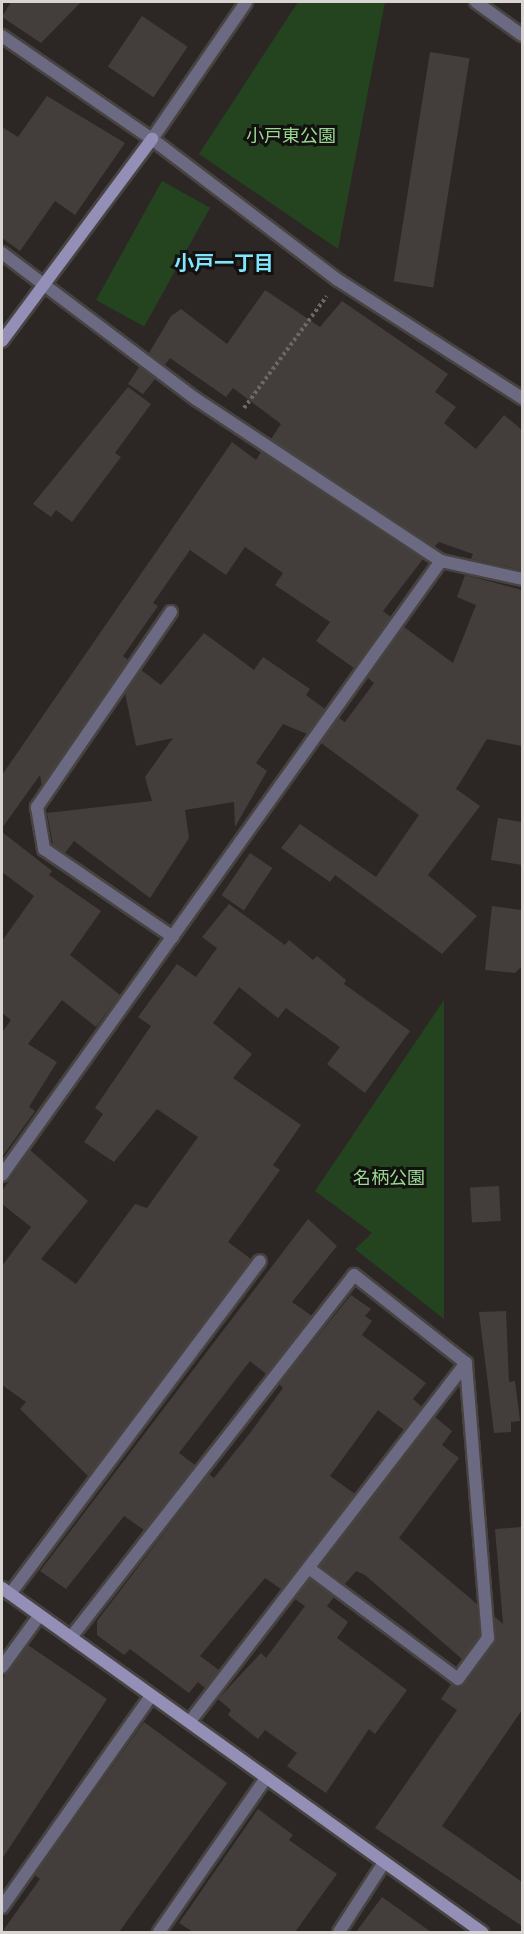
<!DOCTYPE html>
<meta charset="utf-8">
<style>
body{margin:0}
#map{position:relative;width:524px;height:1934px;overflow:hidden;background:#2c2725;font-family:"PT Sans Narrow","Noto Sans JP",sans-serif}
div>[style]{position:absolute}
.green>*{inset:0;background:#244420;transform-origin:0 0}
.building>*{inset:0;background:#433e3c;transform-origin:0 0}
.path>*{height:4px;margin-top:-2px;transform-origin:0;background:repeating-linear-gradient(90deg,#6c6866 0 3px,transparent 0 6px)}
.roads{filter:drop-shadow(2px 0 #474341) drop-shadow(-2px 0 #474341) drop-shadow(0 2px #474341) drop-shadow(0 -2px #474341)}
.street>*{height:12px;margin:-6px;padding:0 6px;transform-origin:6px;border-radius:6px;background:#6c6a83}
.secondary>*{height:12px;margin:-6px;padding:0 6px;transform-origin:6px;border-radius:6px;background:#938fb7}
span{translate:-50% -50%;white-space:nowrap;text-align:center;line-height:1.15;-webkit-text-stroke:6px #13110f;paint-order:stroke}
.park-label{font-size:18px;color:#9ad992}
.neighbourhood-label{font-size:20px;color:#81e5fe;font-weight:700}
.frame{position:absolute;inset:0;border:3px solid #d7d4d2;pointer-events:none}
</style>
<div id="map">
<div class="green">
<div style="clip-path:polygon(298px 2px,385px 2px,338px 249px,199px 154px)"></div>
<div style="left:162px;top:181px;width:55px;height:136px;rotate:29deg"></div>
<div style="clip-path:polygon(444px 1000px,444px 1319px,355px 1249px,372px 1233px,315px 1191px)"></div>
</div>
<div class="building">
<div style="clip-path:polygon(11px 2px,81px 2px,41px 43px,2px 17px)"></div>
<div style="left:142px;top:16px;width:55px;height:61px;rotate:34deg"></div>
<div style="left:430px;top:52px;width:40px;height:232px;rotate:9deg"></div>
<div style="clip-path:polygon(47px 96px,125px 143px,75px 215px,55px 201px,20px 251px,2px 238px,2px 127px,18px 137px)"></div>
<div style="clip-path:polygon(265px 290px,320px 327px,342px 301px,448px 374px,435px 392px,456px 407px,444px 423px,476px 449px,504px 415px,522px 430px,521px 570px,471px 559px,473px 554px,439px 542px,434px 547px,271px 439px,281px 424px,233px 388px,226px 397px,170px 358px,165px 365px,149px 353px,171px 316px,181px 309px,227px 344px)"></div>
<div style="clip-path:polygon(139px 367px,155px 379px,143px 394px,128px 384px)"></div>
<div style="clip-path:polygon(128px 387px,151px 404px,115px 453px,121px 457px,72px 522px,56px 510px,51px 517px,33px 504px)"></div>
<div style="clip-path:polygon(232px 442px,256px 460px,261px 452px,423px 559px,383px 611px,391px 617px,354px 668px,316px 641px,330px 622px,275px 585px,283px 573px,245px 547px,226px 575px,190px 550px,153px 603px,158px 606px,123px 656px,128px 660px,42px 786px,40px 775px,2px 828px,2px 775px)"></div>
<div style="clip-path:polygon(465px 575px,522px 590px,522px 746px,487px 739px,456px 789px,480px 806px,428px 875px,477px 916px,442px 954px,335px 875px,330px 882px,281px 848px,300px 824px,376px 877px,419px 815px,321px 743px,339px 718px,345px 722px,374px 683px,368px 678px,404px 627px,453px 663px,476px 605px,457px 597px)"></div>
<div style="clip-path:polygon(204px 633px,254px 670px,263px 657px,310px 689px,306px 695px,325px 709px,307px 734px,283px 724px,256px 763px,267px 771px,235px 827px,234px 802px,185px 810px,189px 838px,150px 898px,74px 841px,65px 853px,53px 845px,47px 813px,152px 801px,145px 777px,173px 738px,136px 746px,125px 693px,141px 670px,161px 685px)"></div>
<div style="clip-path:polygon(498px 818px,522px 822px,522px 865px,491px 860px)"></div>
<div style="clip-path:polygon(2px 832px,52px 871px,49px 875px,101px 911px,70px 955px,120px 995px,96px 1027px,62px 1000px,28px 1044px,57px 1062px,29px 1107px,35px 1111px,2px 1157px,2px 1032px,11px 1020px,2px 1013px,2px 941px,34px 896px,2px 872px)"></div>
<div style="left:250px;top:853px;width:27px;height:51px;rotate:34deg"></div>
<div style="clip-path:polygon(229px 904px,285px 945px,289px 940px,313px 960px,317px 956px,346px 980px,344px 984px,410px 1031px,365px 1093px,327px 1064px,340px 1047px,286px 1008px,278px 1018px,239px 987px,213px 1023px,252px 1054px,233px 1078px,301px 1125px,273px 1165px,280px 1170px,228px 1242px,251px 1259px,88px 1476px,20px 1409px,26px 1402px,2px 1385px,2px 1266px,31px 1227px,2px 1204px,2px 1191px,30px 1150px,88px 1201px,41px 1259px,76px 1284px,135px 1204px,147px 1208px,198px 1137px,157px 1109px,114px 1162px,84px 1142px,103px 1114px,95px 1108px,151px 1026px,138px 1017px,177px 964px,196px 977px,217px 948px,202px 937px)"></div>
<div style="clip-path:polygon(492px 906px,522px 910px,521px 967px,515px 973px,485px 970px)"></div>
<div style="left:499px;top:1186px;width:35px;height:29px;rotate:87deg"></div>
<div style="clip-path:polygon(308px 1219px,337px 1246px,292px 1302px,312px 1316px,266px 1374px,250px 1361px,179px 1453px,195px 1465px,144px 1530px,124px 1516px,66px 1589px,40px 1571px)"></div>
<div style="clip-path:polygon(351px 1295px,371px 1309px,365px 1316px,372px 1321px,362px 1335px,426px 1383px,413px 1399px,422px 1407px,404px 1430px,378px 1410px,330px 1476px,355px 1494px,281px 1589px,265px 1578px,229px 1621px,200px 1656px,219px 1670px,205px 1688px,198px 1682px,189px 1693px,130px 1649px,124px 1655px,97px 1635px,97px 1621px,209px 1474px,214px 1478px,250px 1433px,283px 1388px,279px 1384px)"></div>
<div style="clip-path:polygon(506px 1311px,509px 1382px,515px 1381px,520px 1421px,511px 1422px,511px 1432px,494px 1433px,479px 1312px)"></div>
<div style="clip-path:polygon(435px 1417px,452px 1431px,442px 1445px,459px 1458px,399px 1538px,477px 1604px,480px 1636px,462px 1659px,365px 1575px,356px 1571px,345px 1584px,320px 1566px)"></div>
<div style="clip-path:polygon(522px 1527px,522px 1710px,442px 1826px,522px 1882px,522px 1926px,375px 1828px,457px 1710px,441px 1699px,451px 1684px,464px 1684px,495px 1643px,495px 1617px,503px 1624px,495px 1529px)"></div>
<div style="clip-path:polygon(310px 1579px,334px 1597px,327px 1606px,348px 1622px,337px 1638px,407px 1690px,375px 1734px,369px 1729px,326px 1793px,287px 1766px,297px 1753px,265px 1730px,258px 1739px,228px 1715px,231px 1710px,218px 1699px,261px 1653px,266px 1658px,305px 1606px,295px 1599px)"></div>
<div style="clip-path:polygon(28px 1645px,107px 1699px,2px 1859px,2px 1679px)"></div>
<div style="clip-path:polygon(144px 1722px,227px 1783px,119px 1932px,2px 1932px,40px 1879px,35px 1875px)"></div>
<div style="clip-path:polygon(258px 1809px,293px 1835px,289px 1840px,337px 1874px,295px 1932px,193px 1932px,179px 1923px)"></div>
<div style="clip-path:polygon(382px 1897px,431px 1932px,356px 1932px)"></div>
</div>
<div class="path">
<div style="left:244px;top:408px;width:139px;rotate:-53.5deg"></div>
</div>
<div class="roads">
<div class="street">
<div style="left:476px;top:2px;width:57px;rotate:35.7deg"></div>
<div style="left:2px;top:36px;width:182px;rotate:34.5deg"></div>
<div style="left:152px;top:139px;width:233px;rotate:37.2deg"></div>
<div style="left:338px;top:280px;width:219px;rotate:32.7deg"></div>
<div style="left:152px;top:139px;width:166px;rotate:-55.5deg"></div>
<div style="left:2px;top:253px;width:243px;rotate:37deg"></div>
<div style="left:196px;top:399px;width:294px;rotate:33.5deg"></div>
<div style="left:171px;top:612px;width:237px;rotate:124.5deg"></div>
<div style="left:37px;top:807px;width:43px;rotate:80.5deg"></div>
<div style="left:44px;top:849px;width:156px;rotate:34.3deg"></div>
<div style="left:2px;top:1175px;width:755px;rotate:-54.44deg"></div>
<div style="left:441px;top:561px;width:83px;rotate:12.5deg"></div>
<div style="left:310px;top:1569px;width:184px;rotate:36.6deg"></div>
<div style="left:458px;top:1679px;width:51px;rotate:-53.8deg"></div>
<div style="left:488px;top:1638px;width:276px;rotate:-94.6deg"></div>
<div style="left:10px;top:1594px;width:416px;rotate:-53.1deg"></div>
<div style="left:72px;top:1636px;width:458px;rotate:-52deg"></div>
<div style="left:354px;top:1275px;width:142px;rotate:38.2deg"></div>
<div style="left:466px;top:1363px;width:452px;rotate:127.6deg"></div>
<div style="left:2px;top:1667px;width:63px;rotate:-54deg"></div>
<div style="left:2px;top:1907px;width:258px;rotate:-54.8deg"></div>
<div style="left:159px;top:1932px;width:188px;rotate:-55.2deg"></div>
<div style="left:339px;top:1932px;width:81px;rotate:-57.1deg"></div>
</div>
<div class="secondary">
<div style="left:2px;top:341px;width:252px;rotate:-53.4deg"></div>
<div style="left:2px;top:1588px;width:591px;rotate:35.63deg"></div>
</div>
</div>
<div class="park-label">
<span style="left:291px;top:136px">小戸東公園</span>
<span style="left:389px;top:1178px">名柄公園</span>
</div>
<div class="neighbourhood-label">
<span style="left:224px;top:263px">小戸一丁目</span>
</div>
<div class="frame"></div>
</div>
